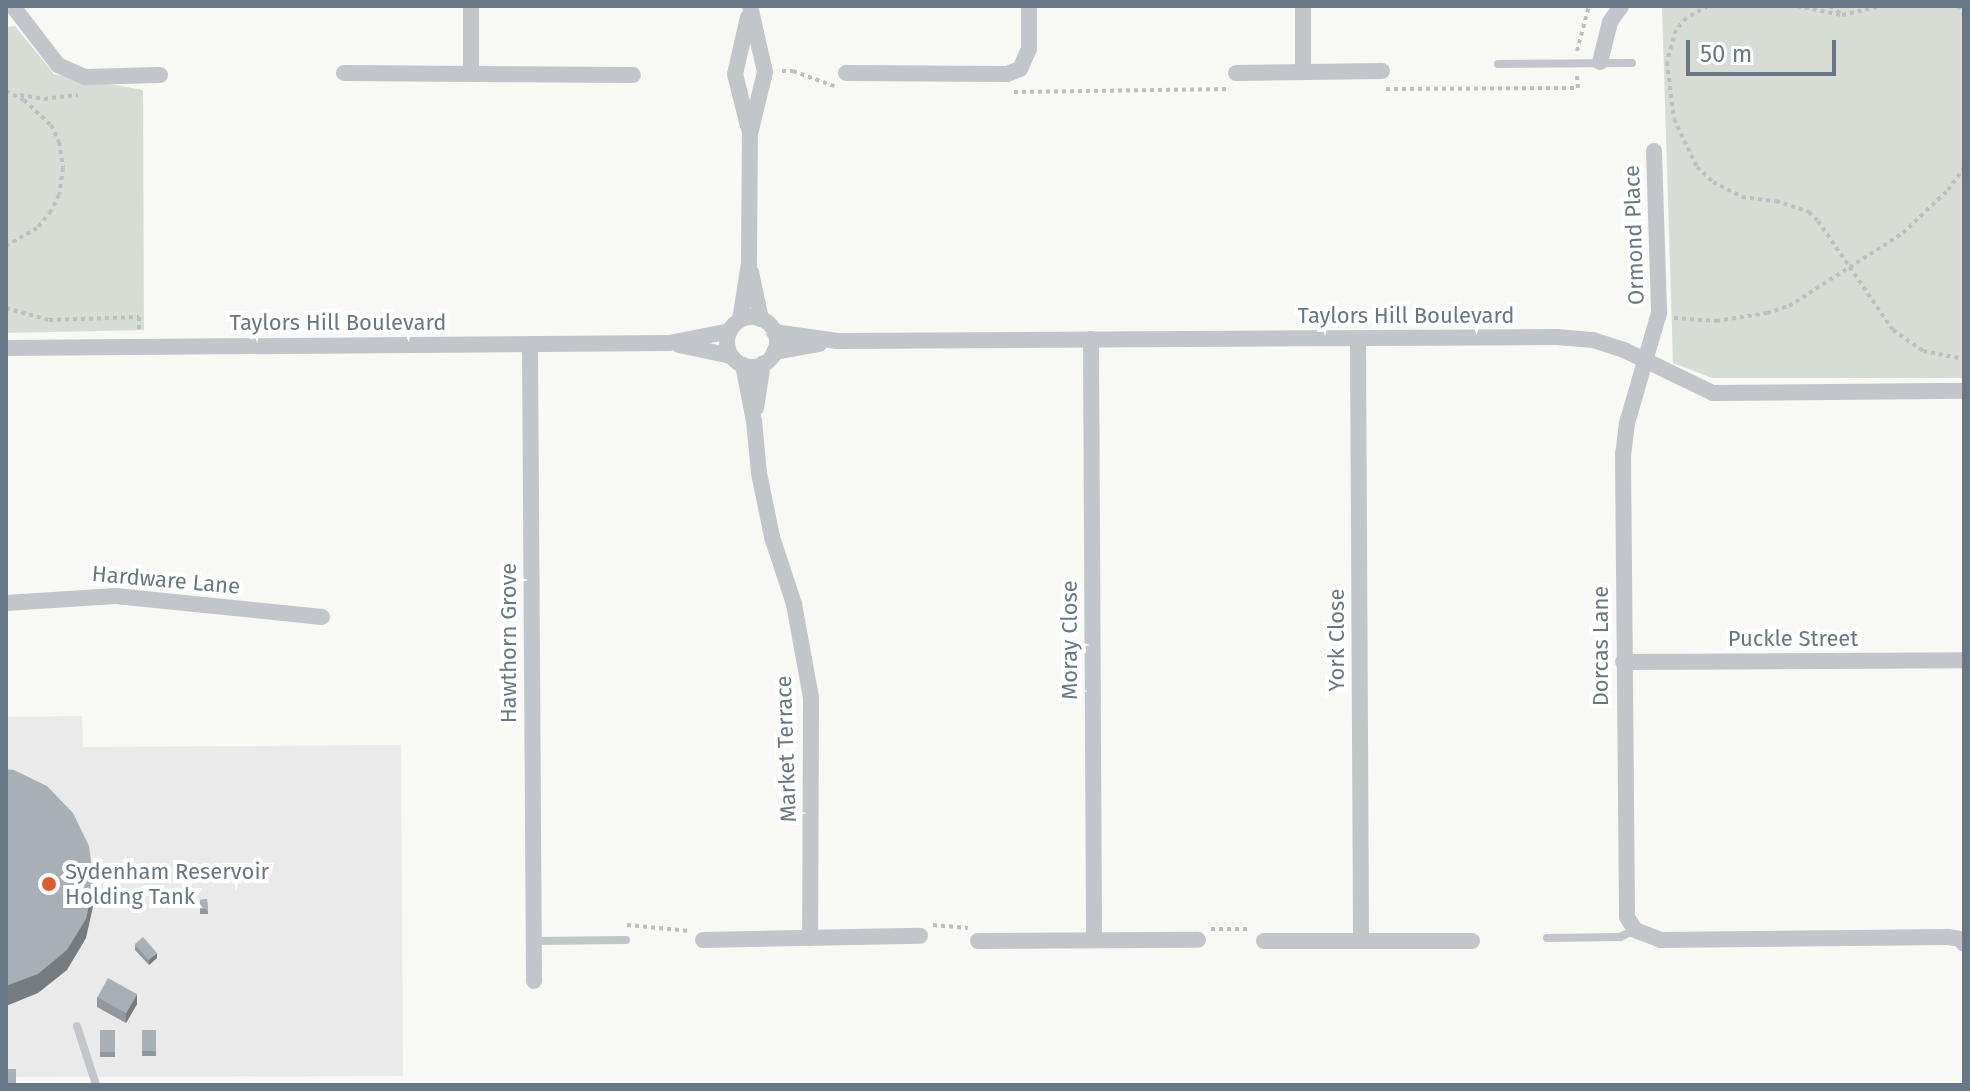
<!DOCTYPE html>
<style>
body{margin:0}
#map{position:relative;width:1970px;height:1091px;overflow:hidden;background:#f8f8f5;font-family:"Fira Sans",sans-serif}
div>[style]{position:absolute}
.built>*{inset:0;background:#e9eae9}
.green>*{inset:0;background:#d7ddd5}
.path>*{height:4px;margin-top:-2px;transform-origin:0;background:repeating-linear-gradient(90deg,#bcbec1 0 4px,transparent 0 8px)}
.service>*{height:8px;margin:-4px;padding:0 4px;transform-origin:4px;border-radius:4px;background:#c2c5c9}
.minor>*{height:16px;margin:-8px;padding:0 8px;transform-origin:8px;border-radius:8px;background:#c2c5c9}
.minor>.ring{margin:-8px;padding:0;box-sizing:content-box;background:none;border:16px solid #c2c5c9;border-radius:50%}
.wall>*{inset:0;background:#90979d;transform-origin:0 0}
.shaded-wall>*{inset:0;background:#767b7f}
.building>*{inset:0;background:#a8b0b6;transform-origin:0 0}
.dots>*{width:22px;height:22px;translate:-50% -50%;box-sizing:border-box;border:4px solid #fff;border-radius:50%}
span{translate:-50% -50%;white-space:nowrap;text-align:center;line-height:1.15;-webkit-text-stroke:8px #fff;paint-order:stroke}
.street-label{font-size:22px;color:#687785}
.poi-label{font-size:22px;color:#687785}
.left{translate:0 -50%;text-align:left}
.frame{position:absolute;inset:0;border:8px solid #687785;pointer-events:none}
.scale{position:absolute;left:1686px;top:40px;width:150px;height:36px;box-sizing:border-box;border:4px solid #687785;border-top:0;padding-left:10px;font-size:24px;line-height:28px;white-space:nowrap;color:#687785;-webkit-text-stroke:6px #fff;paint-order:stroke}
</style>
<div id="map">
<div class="built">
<div style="clip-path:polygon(82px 716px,83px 747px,401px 745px,403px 1076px,6px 1077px,6px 717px)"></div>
</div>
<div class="green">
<div style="clip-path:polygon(1662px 6px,1964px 6px,1964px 378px,1712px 378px,1673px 363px)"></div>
<div style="clip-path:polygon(15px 26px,54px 74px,143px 90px,144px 330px,6px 333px,6px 27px)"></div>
</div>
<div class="path">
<div style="left:1708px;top:6px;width:25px;rotate:151deg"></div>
<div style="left:1686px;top:18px;width:16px;rotate:130deg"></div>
<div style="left:1676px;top:30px;width:33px;rotate:106deg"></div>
<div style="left:1667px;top:62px;width:57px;rotate:83deg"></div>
<div style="left:1674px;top:119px;width:53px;rotate:64.4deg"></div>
<div style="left:1697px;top:167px;width:22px;rotate:43deg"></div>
<div style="left:1713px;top:182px;width:33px;rotate:27deg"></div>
<div style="left:1742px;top:197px;width:34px;rotate:7deg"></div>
<div style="left:1776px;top:201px;width:35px;rotate:18deg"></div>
<div style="left:1809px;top:212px;width:13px;rotate:45deg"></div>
<div style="left:1818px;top:221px;width:132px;rotate:55.5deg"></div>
<div style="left:1893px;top:330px;width:37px;rotate:35deg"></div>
<div style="left:1923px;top:351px;width:42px;rotate:11deg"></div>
<div style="left:1797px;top:6px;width:46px;rotate:11.3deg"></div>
<div style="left:1842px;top:15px;width:41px;rotate:-12.7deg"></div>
<div style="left:1830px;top:6px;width:14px;rotate:36deg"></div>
<div style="left:1958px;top:6px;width:11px;rotate:56deg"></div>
<div style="left:1577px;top:51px;width:47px;rotate:-75.1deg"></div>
<div style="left:782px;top:71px;width:11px"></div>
<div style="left:793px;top:71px;width:44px;rotate:20.1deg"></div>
<div style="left:1386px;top:89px;width:192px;rotate:-0.3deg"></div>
<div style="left:1578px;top:88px;width:12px;rotate:-95deg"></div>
<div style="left:6px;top:91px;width:20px;rotate:27deg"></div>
<div style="left:24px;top:100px;width:37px;rotate:43deg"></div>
<div style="left:51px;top:125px;width:19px;rotate:65deg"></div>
<div style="left:59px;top:142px;width:26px;rotate:81deg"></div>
<div style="left:63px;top:168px;width:27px;rotate:98deg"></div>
<div style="left:59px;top:195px;width:18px;rotate:117deg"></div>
<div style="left:51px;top:211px;width:22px;rotate:129deg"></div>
<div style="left:37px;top:228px;width:36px;rotate:150deg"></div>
<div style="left:1014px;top:92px;width:215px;rotate:-0.8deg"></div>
<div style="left:20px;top:95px;width:24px;rotate:9deg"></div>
<div style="left:44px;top:99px;width:34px;rotate:-7deg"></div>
<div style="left:6px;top:308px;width:45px;rotate:15.6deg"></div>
<div style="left:49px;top:320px;width:90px;rotate:-1.9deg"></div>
<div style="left:139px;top:317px;width:15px;rotate:90deg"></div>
<div style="left:1674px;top:318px;width:42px;rotate:4.1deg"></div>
<div style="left:1716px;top:321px;width:52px;rotate:-8.9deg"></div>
<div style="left:1767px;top:313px;width:23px;rotate:-18deg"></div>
<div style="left:1789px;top:306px;width:135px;rotate:-32.6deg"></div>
<div style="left:1903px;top:233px;width:62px;rotate:-43.7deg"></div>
<div style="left:1948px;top:190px;width:27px;rotate:-54deg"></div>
<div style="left:627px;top:925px;width:63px;rotate:5.4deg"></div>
<div style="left:933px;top:925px;width:35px;rotate:5deg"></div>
<div style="left:1211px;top:929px;width:39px"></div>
</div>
<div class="service">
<div style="left:1498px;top:64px;width:134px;rotate:-0.4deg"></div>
<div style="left:1547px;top:938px;width:73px;rotate:-0.8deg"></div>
<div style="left:1620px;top:937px;width:17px;rotate:-25deg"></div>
<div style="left:534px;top:941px;width:92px;rotate:-0.6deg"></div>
<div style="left:77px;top:1026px;width:62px;rotate:72.1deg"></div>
</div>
<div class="minor">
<div style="left:471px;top:6px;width:68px;rotate:90deg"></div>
<div style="left:15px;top:9px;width:71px;rotate:52.5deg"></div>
<div style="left:58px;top:65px;width:30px;rotate:24deg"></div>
<div style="left:85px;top:77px;width:75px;rotate:-1.5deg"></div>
<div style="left:748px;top:17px;width:58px;rotate:102.8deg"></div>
<div style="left:735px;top:74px;width:54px;rotate:76deg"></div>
<div style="left:1600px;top:62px;width:41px;rotate:-76deg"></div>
<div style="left:1610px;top:22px;width:19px;rotate:-55deg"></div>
<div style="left:1303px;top:72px;width:66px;rotate:-90deg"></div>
<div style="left:344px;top:73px;width:289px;rotate:0.4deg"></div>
<div style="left:846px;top:73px;width:161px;rotate:0.4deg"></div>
<div style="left:1007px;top:74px;width:14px;rotate:-21deg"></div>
<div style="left:1020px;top:69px;width:22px;rotate:-66deg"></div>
<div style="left:1029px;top:49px;width:43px;rotate:-90deg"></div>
<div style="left:1236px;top:73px;width:146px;rotate:-0.8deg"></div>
<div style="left:1654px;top:151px;width:162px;rotate:88.2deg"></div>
<div style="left:1659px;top:313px;width:115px;rotate:106.2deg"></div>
<div style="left:1627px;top:423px;width:31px;rotate:97deg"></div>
<div style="left:1623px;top:454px;width:463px;rotate:89.5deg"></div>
<div style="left:1627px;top:917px;width:15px;rotate:58deg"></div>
<div style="left:1635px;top:930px;width:28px;rotate:21deg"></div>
<div style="left:1661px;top:940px;width:287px;rotate:-0.6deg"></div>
<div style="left:1948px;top:937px;width:12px;rotate:9deg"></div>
<div style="left:1960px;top:939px;width:6px;rotate:51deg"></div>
<div style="left:751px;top:272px;width:48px;rotate:78deg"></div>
<div class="ring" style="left:727px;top:317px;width:34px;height:34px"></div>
<div style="left:740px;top:320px;width:58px;rotate:-81deg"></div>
<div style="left:749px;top:263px;width:129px;rotate:-89.6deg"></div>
<div style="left:750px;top:134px;width:64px;rotate:-76.4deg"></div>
<div style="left:765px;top:72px;width:68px;rotate:-102.8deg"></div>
<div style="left:774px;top:332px;width:64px;rotate:8.1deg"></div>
<div style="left:837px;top:341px;width:720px;rotate:-0.32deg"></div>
<div style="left:1557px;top:337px;width:36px;rotate:5deg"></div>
<div style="left:1593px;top:340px;width:33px;rotate:18deg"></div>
<div style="left:1624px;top:350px;width:99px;rotate:25.8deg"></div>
<div style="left:1713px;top:393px;width:251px;rotate:-0.5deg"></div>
<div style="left:1091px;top:339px;width:601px;rotate:89.71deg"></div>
<div style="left:1358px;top:339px;width:602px;rotate:89.71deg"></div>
<div style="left:530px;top:344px;width:637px;rotate:89.64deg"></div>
<div style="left:679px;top:345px;width:53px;rotate:11.9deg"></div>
<div style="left:6px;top:348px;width:663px;rotate:-0.43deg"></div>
<div style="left:669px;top:343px;width:62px;rotate:-11.1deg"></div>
<div style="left:774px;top:352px;width:46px;rotate:-10.1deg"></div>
<div style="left:743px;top:365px;width:57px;rotate:78.9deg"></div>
<div style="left:754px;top:421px;width:52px;rotate:84.5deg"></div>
<div style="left:759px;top:473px;width:65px;rotate:78.5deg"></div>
<div style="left:772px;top:537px;width:71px;rotate:71.8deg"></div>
<div style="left:794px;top:604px;width:96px;rotate:79.7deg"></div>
<div style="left:811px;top:698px;width:240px;rotate:90.2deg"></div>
<div style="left:756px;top:408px;width:45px;rotate:-81deg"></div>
<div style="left:6px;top:603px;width:110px;rotate:-3.6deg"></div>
<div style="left:116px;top:596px;width:207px;rotate:5.8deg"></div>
<div style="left:1623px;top:662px;width:341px;rotate:-0.3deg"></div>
<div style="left:703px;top:940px;width:217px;rotate:-1.1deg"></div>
<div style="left:978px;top:941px;width:220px;rotate:-0.3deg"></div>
<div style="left:1264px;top:941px;width:208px"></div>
</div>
<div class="wall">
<div style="clip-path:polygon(207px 899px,208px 914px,200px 914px,200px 900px)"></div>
<div style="clip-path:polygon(135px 945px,157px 958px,149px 965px,135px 950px)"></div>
<div style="clip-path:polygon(97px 997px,137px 1004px,126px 1023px,97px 1007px)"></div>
<div style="left:100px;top:1030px;width:15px;height:27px"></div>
<div style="left:142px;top:1030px;width:14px;height:26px"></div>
</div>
<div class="shaded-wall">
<div style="clip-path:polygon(94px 883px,94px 902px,86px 938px,67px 970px,38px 993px,6px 1006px,6px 986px)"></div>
<div style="clip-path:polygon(157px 953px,157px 958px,149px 965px,149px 960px)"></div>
<div style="clip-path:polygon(137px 994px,137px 1004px,126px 1023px,126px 1013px)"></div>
</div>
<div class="building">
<div style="clip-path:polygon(6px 769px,14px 770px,47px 786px,73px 813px,89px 846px,94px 883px,86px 919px,67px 950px,38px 974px,6px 986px)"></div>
<div style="clip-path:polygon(207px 899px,208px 909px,200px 909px,200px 900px)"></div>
<div style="left:143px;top:937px;width:21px;height:11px;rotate:49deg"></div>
<div style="left:108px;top:978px;width:33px;height:22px;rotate:29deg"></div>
<div style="left:100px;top:1030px;width:15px;height:22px"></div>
<div style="left:142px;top:1030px;width:14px;height:21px"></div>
<div style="left:16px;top:1069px;width:16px;height:10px;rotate:90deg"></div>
</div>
<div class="dots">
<div style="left:49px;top:884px;background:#dd5d30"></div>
</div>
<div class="street-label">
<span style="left:1634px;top:235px;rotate:-92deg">Ormond Place</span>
<span style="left:1406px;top:316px">Taylors Hill Boulevard</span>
<span style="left:338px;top:323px">Taylors Hill Boulevard</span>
<span style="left:166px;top:580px;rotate:5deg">Hardware Lane</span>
<span style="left:1793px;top:639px">Puckle Street</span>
<span style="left:1070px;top:640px;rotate:-90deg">Moray Close</span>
<span style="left:1337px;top:640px;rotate:-90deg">York Close</span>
<span style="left:509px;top:643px;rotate:-90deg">Hawthorn Grove</span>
<span style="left:1601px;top:646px;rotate:-90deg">Dorcas Lane</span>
<span style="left:786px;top:749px;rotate:-92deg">Market Terrace</span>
</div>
<div class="poi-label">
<span class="left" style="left:65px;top:884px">Sydenham Reservoir<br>Holding Tank</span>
</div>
<div class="frame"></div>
<div class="scale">50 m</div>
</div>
